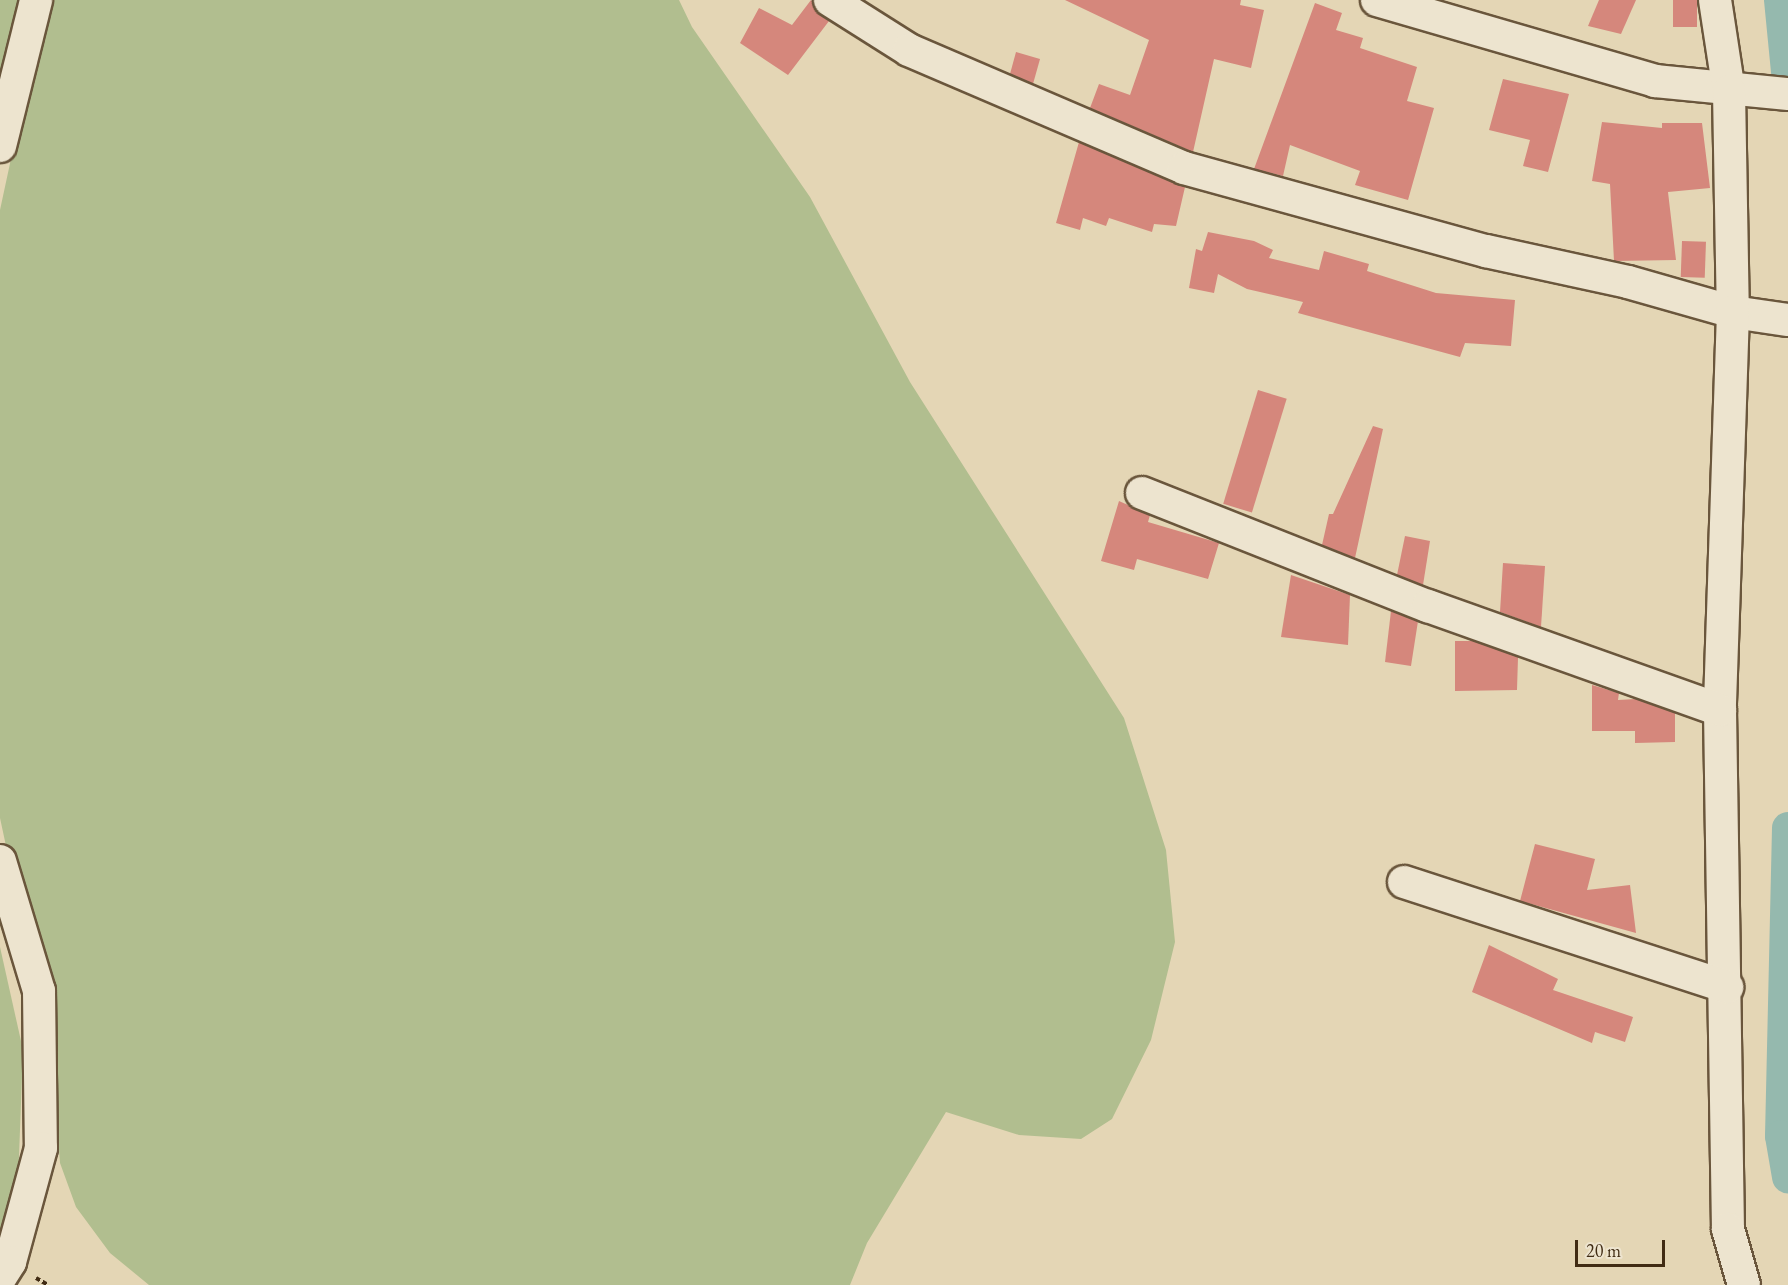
<!DOCTYPE html>
<style>
body{margin:0}
#map{position:relative;width:1788px;height:1285px;overflow:hidden;background:#e4d6b5;font-family:"EB Garamond",serif}
div>[style]{position:absolute}
.green>*{inset:0;background:#b1be8f}
.canal>*{height:32px;margin:-16px;padding:0 16px;transform-origin:16px;border-radius:16px;background:#95b9ae}
.building>*{inset:0;background:#d5877c;transform-origin:0 0}
.path>*{height:4px;margin-top:-2px;transform-origin:0;background:repeating-linear-gradient(90deg,#412c14 0 4.5px,transparent 0 7.5px)}
.roads{filter:drop-shadow(2px 0 #6a563c) drop-shadow(-2px 0 #6a563c) drop-shadow(0 2px #6a563c) drop-shadow(0 -2px #6a563c)}
.minor>*{height:32px;margin:-16px;padding:0 16px;transform-origin:16px;border-radius:16px;background:#ede4cf}
span{translate:-50% -50%;white-space:nowrap;text-align:center;line-height:1.15;-webkit-text-stroke:4.5px #ede4cf;paint-order:stroke}
.scale{position:absolute;left:1575px;top:1240px;width:90px;height:27px;box-sizing:border-box;border:3px solid #412c14;border-top:0;padding-left:8px;font-size:18px;line-height:21px;white-space:nowrap;color:#412c14;-webkit-text-stroke:4px #ede4cf;paint-order:stroke}
</style>
<div id="map">
<div class="green">
<div style="clip-path:polygon(0 0,22px 0,0 75px)"></div>
<div style="clip-path:polygon(53px 0,679px 0,692px 27px,810px 197px,910px 382px,1124px 718px,1166px 850px,1175px 942px,1151px 1040px,1112px 1119px,1081px 1139px,1019px 1135px,946px 1112px,867px 1243px,850px 1285px,149px 1285px,110px 1253px,76px 1207px,60px 1163px,53px 1065px,0 818px,0 210px,26px 89px)"></div>
<div style="clip-path:polygon(0 947px,23px 1050px,18px 1183px,0 1249px)"></div>
</div>
<div class="canal">
<div style="left:1780px;top:0;width:81px;rotate:84.4deg"></div>
<div style="left:1788px;top:828px;width:308px;rotate:91.3deg"></div>
<div style="left:1781px;top:1136px;width:42px;rotate:80.3deg"></div>
</div>
<div class="building">
<div style="clip-path:polygon(811px 0,829px 21px,788px 75px,740px 43px,759px 8px,792px 25px)"></div>
<div style="clip-path:polygon(1065px 0,1241px 0,1240px 5px,1264px 10px,1251px 68px,1214px 59px,1193px 152px,1090px 108px,1099px 84px,1130px 95px,1149px 40px)"></div>
<div style="clip-path:polygon(1599px 0,1636px 0,1621px 34px,1588px 26px)"></div>
<div style="left:1673px;top:0;width:24px;height:27px"></div>
<div style="clip-path:polygon(1315px 3px,1342px 13px,1336px 30px,1363px 38px,1360px 48px,1417px 67px,1407px 101px,1434px 108px,1408px 200px,1355px 185px,1360px 171px,1290px 145px,1283px 176px,1254px 169px)"></div>
<div style="clip-path:polygon(1016px 52px,1040px 59px,1033px 84px,1010px 74px)"></div>
<div style="clip-path:polygon(1503px 79px,1569px 94px,1548px 172px,1523px 166px,1530px 140px,1489px 130px)"></div>
<div style="clip-path:polygon(1602px 122px,1662px 128px,1662px 123px,1702px 123px,1710px 188px,1668px 192px,1676px 260px,1614px 261px,1610px 184px,1592px 181px)"></div>
<div style="clip-path:polygon(1079px 142px,1185px 187px,1176px 226px,1154px 224px,1152px 232px,1109px 218px,1106px 226px,1083px 218px,1080px 230px,1056px 223px)"></div>
<div style="clip-path:polygon(1208px 232px,1254px 241px,1273px 250px,1269px 258px,1319px 270px,1324px 251px,1369px 264px,1367px 271px,1436px 293px,1515px 300px,1511px 346px,1465px 343px,1460px 357px,1298px 313px,1303px 302px,1247px 289px,1218px 274px,1214px 293px,1189px 288px,1196px 249px,1202px 251px)"></div>
<div style="left:1682px;top:241px;width:24px;height:36px;rotate:2deg"></div>
<div style="left:1258px;top:390px;width:30px;height:119px;rotate:17deg"></div>
<div style="clip-path:polygon(1373px 426px,1383px 429px,1355px 558px,1322px 545px,1329px 514px,1333px 514px)"></div>
<div style="clip-path:polygon(1119px 501px,1150px 515px,1148px 522px,1219px 543px,1208px 579px,1137px 559px,1134px 570px,1101px 561px)"></div>
<div style="clip-path:polygon(1405px 536px,1430px 541px,1423px 585px,1397px 575px)"></div>
<div style="clip-path:polygon(1503px 563px,1545px 566px,1541px 627px,1500px 612px)"></div>
<div style="clip-path:polygon(1291px 575px,1350px 595px,1348px 645px,1281px 637px)"></div>
<div style="clip-path:polygon(1391px 611px,1418px 621px,1411px 666px,1385px 662px)"></div>
<div style="clip-path:polygon(1455px 641px,1473px 641px,1518px 657px,1517px 690px,1455px 691px)"></div>
<div style="clip-path:polygon(1592px 685px,1619px 693px,1618px 700px,1636px 699px,1675px 713px,1675px 742px,1635px 743px,1635px 731px,1592px 731px)"></div>
<div style="clip-path:polygon(1535px 844px,1595px 859px,1587px 890px,1630px 885px,1636px 933px,1520px 901px)"></div>
<div style="clip-path:polygon(1489px 945px,1558px 979px,1553px 990px,1633px 1017px,1625px 1042px,1595px 1032px,1592px 1043px,1472px 992px)"></div>
</div>
<div class="path">
<div style="left:36px;top:1278px;width:14px;rotate:30deg"></div>
</div>
<div class="roads">
<div class="minor">
<div style="left:830px;top:0;width:93px;rotate:32.3deg"></div>
<div style="left:909px;top:50px;width:299px;rotate:23.2deg"></div>
<div style="left:1184px;top:168px;width:313px;rotate:15.4deg"></div>
<div style="left:1486px;top:251px;width:145px;rotate:12.3deg"></div>
<div style="left:1628px;top:282px;width:109px;rotate:15.9deg"></div>
<div style="left:1733px;top:312px;width:56px;rotate:8.3deg"></div>
<div style="left:1377px;top:0;width:290px;rotate:16.2deg"></div>
<div style="left:1655px;top:81px;width:134px;rotate:5.6deg"></div>
<div style="left:1715px;top:0;width:92px;rotate:81.3deg"></div>
<div style="left:1729px;top:91px;width:221px;rotate:89deg"></div>
<div style="left:1733px;top:312px;width:398px;rotate:91.9deg"></div>
<div style="left:1720px;top:710px;width:519px;rotate:89.12deg"></div>
<div style="left:1728px;top:1229px;width:58px;rotate:74.1deg"></div>
<div style="left:0;top:146px;width:150px;rotate:-76.1deg"></div>
<div style="left:1142px;top:493px;width:308px;rotate:21.6deg"></div>
<div style="left:1428px;top:606px;width:310px;rotate:19.6deg"></div>
<div style="left:0;top:861px;width:136px;rotate:73.3deg"></div>
<div style="left:39px;top:991px;width:157px;rotate:89.3deg"></div>
<div style="left:41px;top:1148px;width:118px;rotate:105.2deg"></div>
<div style="left:10px;top:1262px;width:19px;rotate:122deg"></div>
<div style="left:1404px;top:882px;width:340px;rotate:18deg"></div>
</div>
</div>
<div class="scale">20 m</div>
</div>
